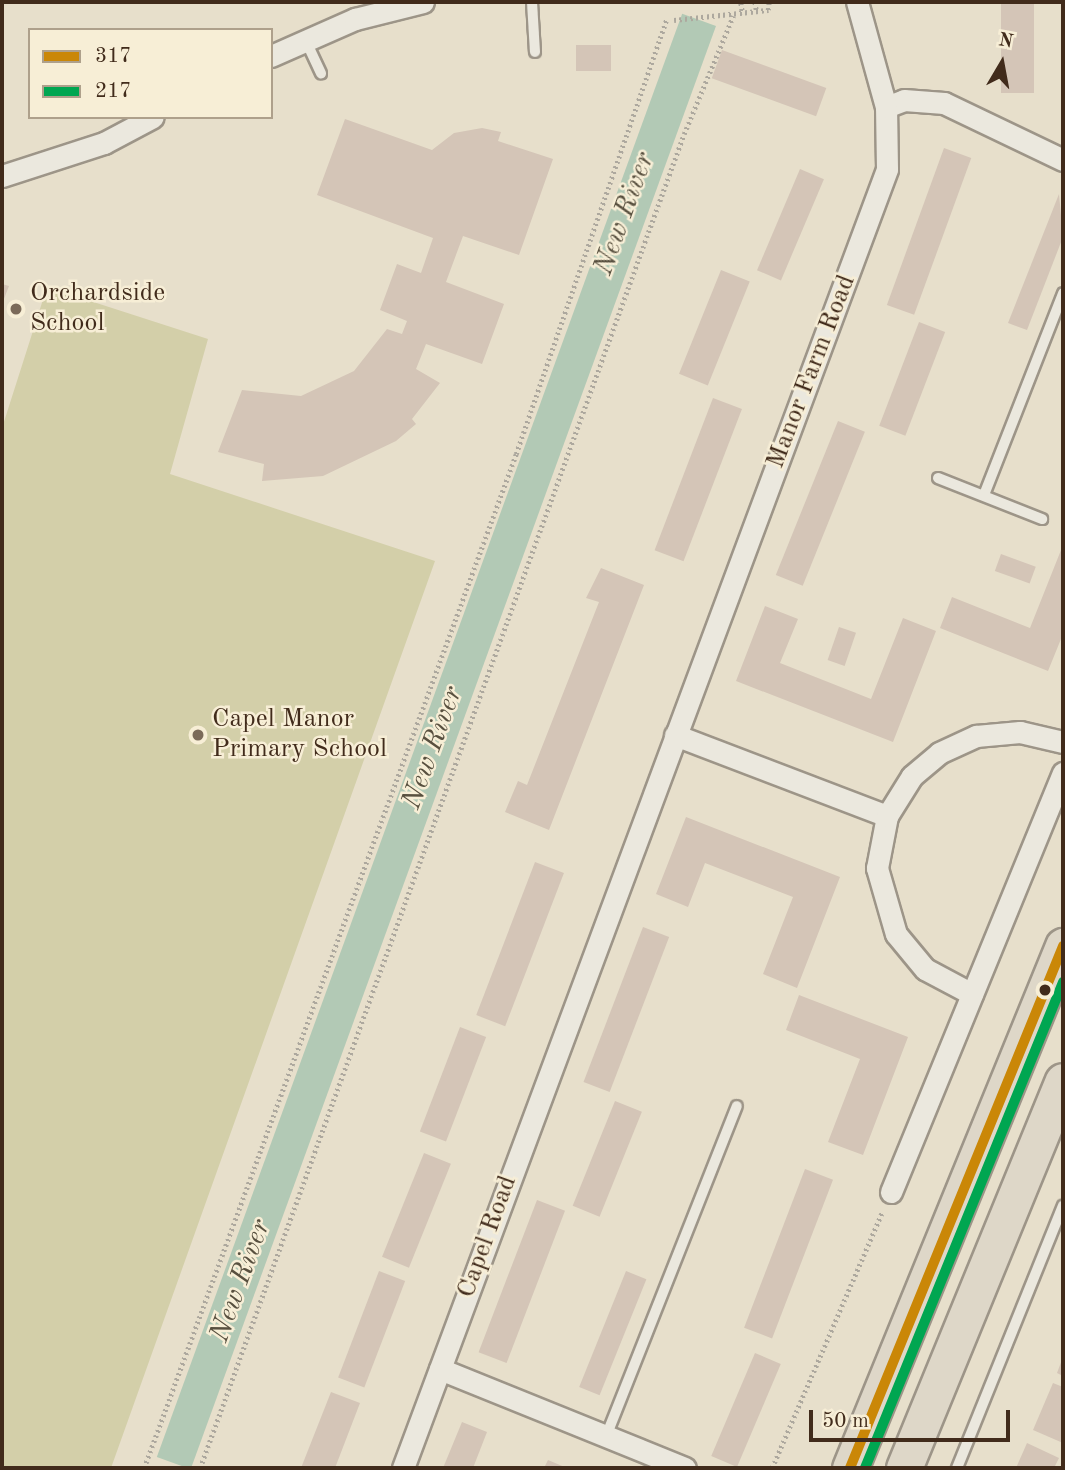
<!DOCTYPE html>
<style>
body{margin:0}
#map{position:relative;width:1065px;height:1470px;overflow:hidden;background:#e7dfcb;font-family:"Old Standard TT",serif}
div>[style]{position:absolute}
.green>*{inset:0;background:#d3cfa9}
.water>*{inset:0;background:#b2c9b5;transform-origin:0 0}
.building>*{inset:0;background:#d4c5b7;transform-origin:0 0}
.path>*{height:4.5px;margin-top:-2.25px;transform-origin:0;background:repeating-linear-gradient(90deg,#ada89e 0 2px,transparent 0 5.5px)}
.roads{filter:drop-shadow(2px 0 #9d9588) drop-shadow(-2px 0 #9d9588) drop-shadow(0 2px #9d9588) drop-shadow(0 -2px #9d9588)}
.service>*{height:10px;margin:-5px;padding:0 5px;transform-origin:5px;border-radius:5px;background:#ebe8de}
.minor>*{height:21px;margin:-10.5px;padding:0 10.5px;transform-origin:10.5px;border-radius:10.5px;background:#ebe8de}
.trunk>*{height:35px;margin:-17.5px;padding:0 17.5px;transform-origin:17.5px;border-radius:17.5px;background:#ded7c8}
.bus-1>*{height:10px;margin:-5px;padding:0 5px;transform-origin:5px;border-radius:5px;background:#ca8707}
.bus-2>*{height:10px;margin:-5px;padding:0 5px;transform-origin:5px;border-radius:5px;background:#00a651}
.dots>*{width:19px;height:19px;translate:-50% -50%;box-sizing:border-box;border:4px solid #f7eed6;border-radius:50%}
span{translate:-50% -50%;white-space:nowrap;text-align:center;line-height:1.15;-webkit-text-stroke:5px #f7eed6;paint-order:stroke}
.poi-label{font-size:26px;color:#412b1b}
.left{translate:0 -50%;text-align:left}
.street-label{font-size:26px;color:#412b1b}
.water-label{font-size:28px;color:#58503f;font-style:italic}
.frame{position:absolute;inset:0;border:4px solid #412b1b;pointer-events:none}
.legend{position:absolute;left:28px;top:28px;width:245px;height:91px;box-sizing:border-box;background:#f7eed6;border:2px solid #aea08b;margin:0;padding:9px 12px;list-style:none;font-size:21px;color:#412b1b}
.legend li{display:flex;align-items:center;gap:14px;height:35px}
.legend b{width:35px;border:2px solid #aea08b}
.north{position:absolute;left:967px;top:28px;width:70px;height:70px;-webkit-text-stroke:5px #f7eed6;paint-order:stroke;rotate:10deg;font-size:19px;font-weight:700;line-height:28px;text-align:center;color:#412b1b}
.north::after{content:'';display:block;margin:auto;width:24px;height:32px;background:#412b1b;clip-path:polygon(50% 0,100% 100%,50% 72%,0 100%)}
.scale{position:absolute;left:809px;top:1410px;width:201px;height:32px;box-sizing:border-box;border:4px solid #412b1b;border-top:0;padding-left:9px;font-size:21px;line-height:24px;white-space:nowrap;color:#412b1b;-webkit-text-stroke:5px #f7eed6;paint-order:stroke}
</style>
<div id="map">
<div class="green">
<div style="clip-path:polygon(47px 287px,208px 339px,170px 474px,435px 561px,111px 1468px,2px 1468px,2px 428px)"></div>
</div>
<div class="water">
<div style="left:716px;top:26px;width:1536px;height:36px;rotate:110deg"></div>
</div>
<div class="building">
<div style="left:1001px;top:2px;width:33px;height:91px"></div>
<div style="left:576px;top:45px;width:35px;height:26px"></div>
<div style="left:722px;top:50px;width:111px;height:30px;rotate:20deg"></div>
<div style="clip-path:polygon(345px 119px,432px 150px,454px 133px,482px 128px,501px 132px,498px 141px,553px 159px,519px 255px,463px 236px,446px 282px,504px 304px,482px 364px,426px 344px,416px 369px,440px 383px,412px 419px,416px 424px,396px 441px,323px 476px,262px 481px,264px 464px,218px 452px,242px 390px,301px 396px,354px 371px,387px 329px,402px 334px,407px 321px,380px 310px,397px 264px,421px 273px,433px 238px,317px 195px)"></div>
<div style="left:944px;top:148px;width:29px;height:167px;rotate:20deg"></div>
<div style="left:800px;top:169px;width:26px;height:110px;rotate:23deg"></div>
<div style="clip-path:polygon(1059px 194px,1063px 237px,1027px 330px,1008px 323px)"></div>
<div style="left:721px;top:270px;width:31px;height:112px;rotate:22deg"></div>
<div style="clip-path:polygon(2px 284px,9px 286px,2px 304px)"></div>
<div style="left:919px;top:322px;width:28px;height:111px;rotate:21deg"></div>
<div style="left:713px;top:398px;width:31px;height:163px;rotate:21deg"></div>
<div style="left:838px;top:421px;width:29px;height:166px;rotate:22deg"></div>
<div style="clip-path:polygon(1063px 545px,1063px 634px,1048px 671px,940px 628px,952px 597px,1030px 628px)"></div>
<div style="left:1001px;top:554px;width:37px;height:18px;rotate:20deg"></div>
<div style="clip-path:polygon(601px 568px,644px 585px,549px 830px,505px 812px,518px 781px,527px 785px,599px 602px,586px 598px)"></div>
<div style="clip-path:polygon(765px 606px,798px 619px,780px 663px,871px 699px,903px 618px,936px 631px,893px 742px,736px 681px)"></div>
<div style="left:839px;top:627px;width:18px;height:35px;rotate:19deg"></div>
<div style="clip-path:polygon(686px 817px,840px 877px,797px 988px,763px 974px,793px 897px,705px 863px,688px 907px,656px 894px)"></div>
<div style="left:535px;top:862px;width:31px;height:164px;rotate:21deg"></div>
<div style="left:643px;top:927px;width:28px;height:166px;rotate:21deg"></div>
<div style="clip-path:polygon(799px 995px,908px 1037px,863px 1155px,828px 1142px,860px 1059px,786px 1030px)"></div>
<div style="left:460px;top:1027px;width:28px;height:112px;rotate:21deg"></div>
<div style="left:615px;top:1101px;width:29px;height:113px;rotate:22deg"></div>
<div style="left:424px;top:1153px;width:29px;height:112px;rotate:22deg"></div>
<div style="left:805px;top:1169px;width:30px;height:170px;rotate:21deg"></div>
<div style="left:537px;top:1200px;width:30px;height:163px;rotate:21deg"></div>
<div style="left:379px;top:1271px;width:28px;height:114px;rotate:21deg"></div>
<div style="left:626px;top:1271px;width:22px;height:125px;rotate:22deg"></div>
<div style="left:755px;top:1353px;width:28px;height:112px;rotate:23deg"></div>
<div style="clip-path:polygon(1063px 1357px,1063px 1376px,1057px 1373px)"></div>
<div style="clip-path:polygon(1053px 1383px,1063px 1387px,1063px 1443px,1033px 1430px)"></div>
<div style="clip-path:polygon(331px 1392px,360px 1403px,335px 1468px,301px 1468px)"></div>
<div style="clip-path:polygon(462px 1422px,487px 1432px,473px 1468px,443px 1468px)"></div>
<div style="clip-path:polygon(1027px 1443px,1059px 1458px,1054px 1468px,1016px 1468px)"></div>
<div style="clip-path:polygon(548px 1460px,567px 1468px,544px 1468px)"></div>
</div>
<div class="path">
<div style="left:755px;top:2px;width:10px;rotate:79deg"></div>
<div style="left:741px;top:3px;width:11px;rotate:80deg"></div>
<div style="left:674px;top:20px;width:95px;rotate:-6.1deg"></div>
<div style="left:768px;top:10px;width:8px;rotate:-83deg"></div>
<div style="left:144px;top:1468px;width:1080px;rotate:-69.85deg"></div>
<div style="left:516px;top:454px;width:459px;rotate:-70.9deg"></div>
<div style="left:200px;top:1468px;width:1419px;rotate:-70.06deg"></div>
<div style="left:684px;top:134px;width:128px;rotate:-67.4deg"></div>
<div style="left:772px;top:1468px;width:279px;rotate:-66.7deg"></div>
</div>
<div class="roads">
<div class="service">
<div style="left:532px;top:2px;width:50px;rotate:86.6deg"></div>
<div style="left:305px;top:39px;width:38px;rotate:65deg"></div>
<div style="left:938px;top:478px;width:112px;rotate:21.5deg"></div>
<div style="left:984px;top:495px;width:217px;rotate:-68.6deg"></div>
<div style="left:605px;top:1439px;width:358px;rotate:-68.4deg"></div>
<div style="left:957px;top:1468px;width:283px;rotate:-68deg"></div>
</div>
<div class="minor">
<div style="left:271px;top:56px;width:92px;rotate:-23.8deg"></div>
<div style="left:355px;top:19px;width:70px;rotate:-14deg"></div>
<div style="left:886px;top:107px;width:19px;rotate:-21deg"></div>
<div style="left:904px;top:100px;width:40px;rotate:4.3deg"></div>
<div style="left:944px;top:103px;width:132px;rotate:25.6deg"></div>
<div style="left:2px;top:176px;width:107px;rotate:-17.9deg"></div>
<div style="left:104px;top:143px;width:55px;rotate:-28deg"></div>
<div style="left:675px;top:735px;width:227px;rotate:20.9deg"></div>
<div style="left:972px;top:994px;width:53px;rotate:-152deg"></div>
<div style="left:925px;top:969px;width:45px;rotate:-129.6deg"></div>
<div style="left:896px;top:934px;width:69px;rotate:-106.1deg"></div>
<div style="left:877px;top:868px;width:53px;rotate:-79.1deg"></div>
<div style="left:887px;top:816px;width:47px;rotate:-58deg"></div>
<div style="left:912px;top:776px;width:35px;rotate:-40deg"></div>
<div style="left:939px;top:753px;width:41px;rotate:-24.7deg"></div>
<div style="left:976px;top:736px;width:44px;rotate:-5.2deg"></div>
<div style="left:1020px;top:732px;width:44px;rotate:13.1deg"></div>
<div style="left:891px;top:1192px;width:453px;rotate:-67.7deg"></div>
<div style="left:440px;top:1369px;width:264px;rotate:22deg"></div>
<div style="left:403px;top:1468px;width:1386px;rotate:-69.56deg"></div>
<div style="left:887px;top:169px;width:62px;rotate:-90.9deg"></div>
<div style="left:886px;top:107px;width:109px;rotate:-105.4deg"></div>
</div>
<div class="trunk">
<div style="left:850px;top:1468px;width:564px;rotate:-67.8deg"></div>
<div style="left:904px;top:1468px;width:418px;rotate:-67.7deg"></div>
</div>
</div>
<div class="bus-1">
<div style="left:850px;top:1468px;width:564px;rotate:-67.8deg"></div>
</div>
<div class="bus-2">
<div style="left:865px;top:1468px;width:525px;rotate:-67.83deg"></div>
</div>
<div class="dots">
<div style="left:16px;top:309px;background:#7b6a59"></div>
<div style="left:198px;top:735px;background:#7b6a59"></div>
<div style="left:1045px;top:990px;background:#412b1b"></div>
</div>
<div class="poi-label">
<span class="left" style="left:30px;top:309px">Orchardside<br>School</span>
<span class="left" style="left:212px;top:735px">Capel Manor<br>Primary School</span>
</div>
<div class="street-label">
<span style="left:812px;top:372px;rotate:-69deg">Manor Farm Road</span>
<span style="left:488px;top:1237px;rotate:-70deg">Capel Road</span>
</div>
<div class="water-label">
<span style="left:625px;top:214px;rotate:-70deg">New River</span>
<span style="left:433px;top:748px;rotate:-70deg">New River</span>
<span style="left:241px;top:1281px;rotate:-70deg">New River</span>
</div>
<div class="frame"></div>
<ul class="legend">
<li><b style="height:9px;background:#ca8707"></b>317</li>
<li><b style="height:9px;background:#00a651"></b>217</li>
</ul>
<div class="north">N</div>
<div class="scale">50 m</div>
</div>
